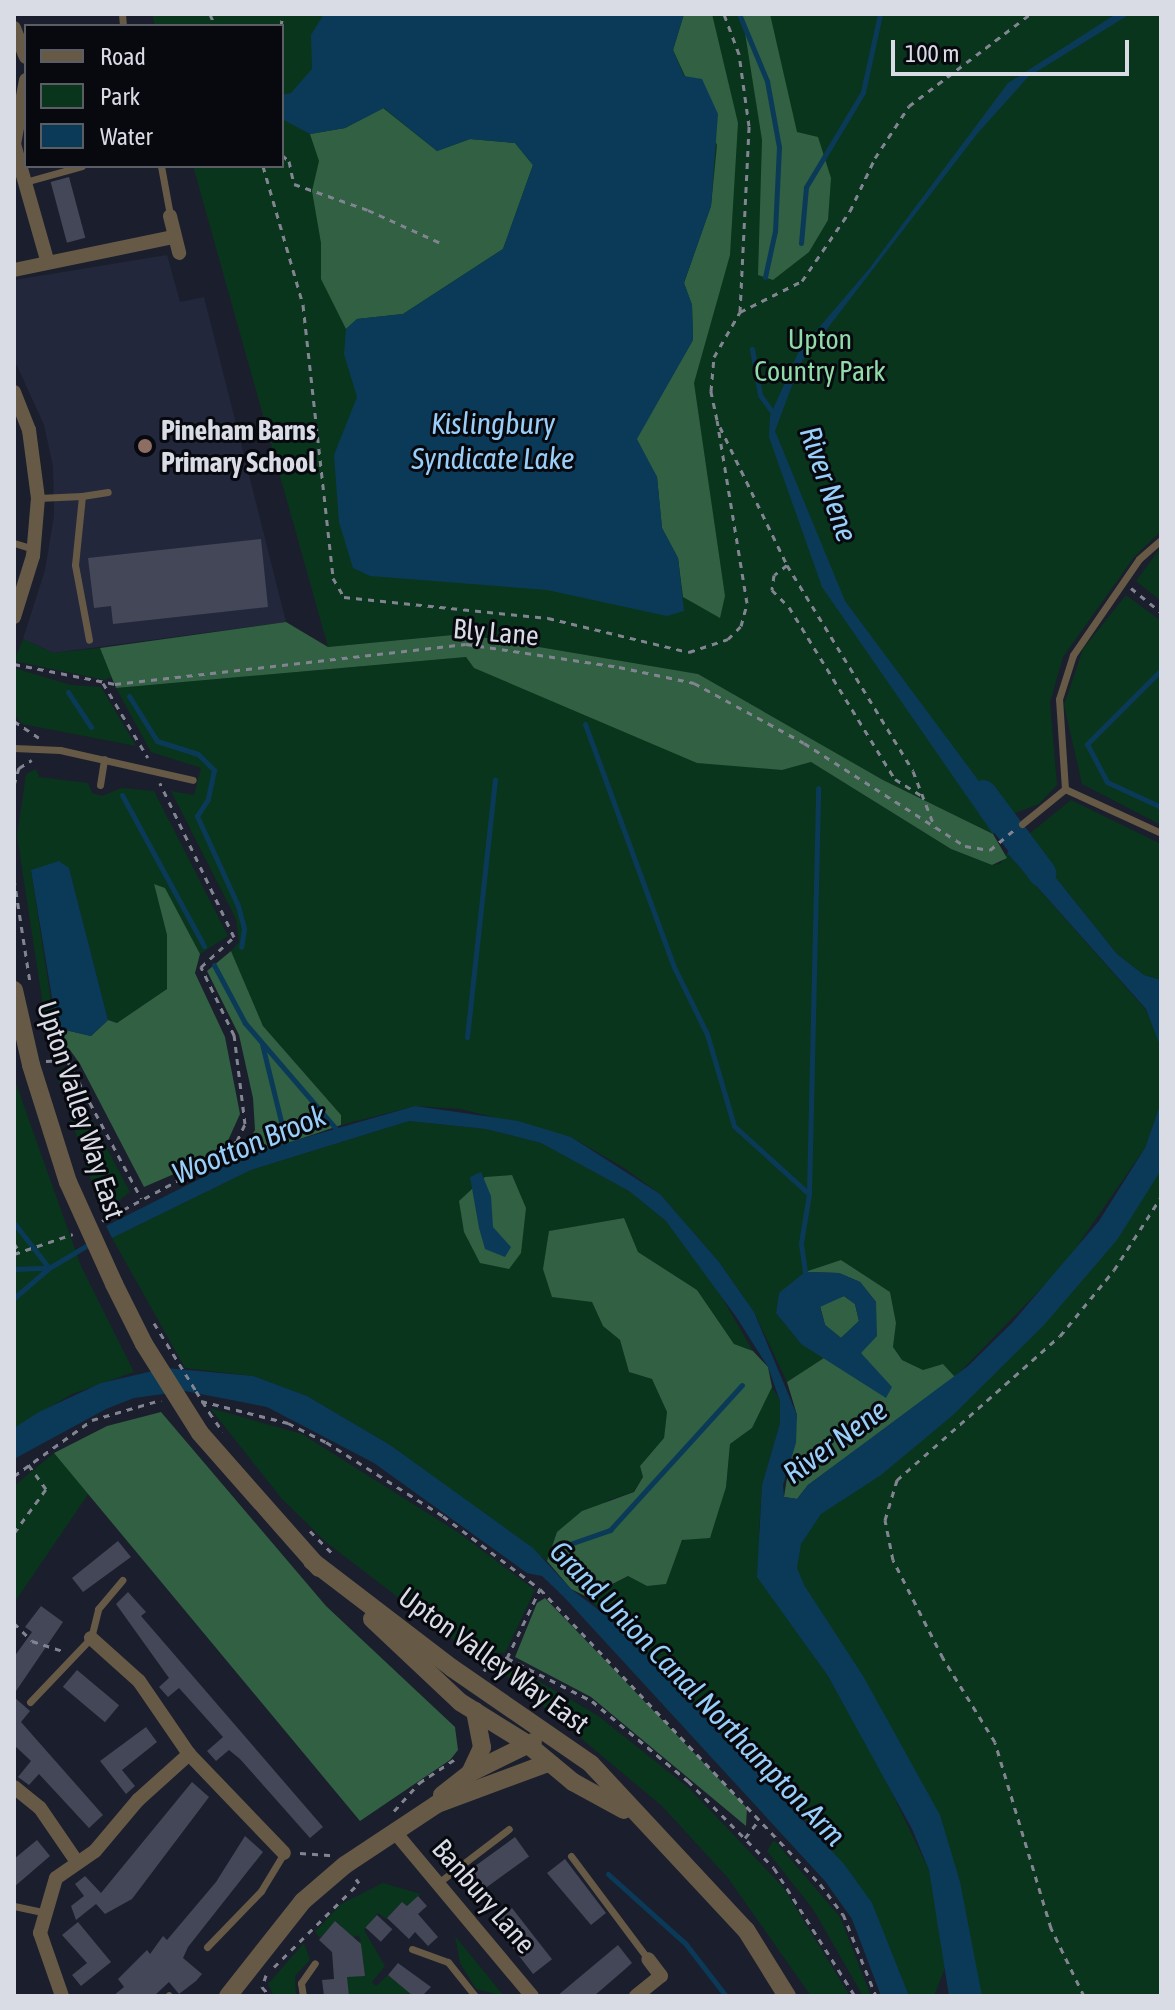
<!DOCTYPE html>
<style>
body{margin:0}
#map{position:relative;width:1175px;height:2010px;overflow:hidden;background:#1b1e2c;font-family:"Asap Condensed",sans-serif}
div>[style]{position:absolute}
.built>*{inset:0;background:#23273b}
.green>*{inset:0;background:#09351c}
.forest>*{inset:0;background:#316042}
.water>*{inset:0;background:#0b3a59}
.stream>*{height:5px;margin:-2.5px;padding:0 2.5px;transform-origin:2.5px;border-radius:2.5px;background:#0b3a59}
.river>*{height:28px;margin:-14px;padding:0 14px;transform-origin:14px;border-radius:14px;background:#0b3a59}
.building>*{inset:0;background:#434757;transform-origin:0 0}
.path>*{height:3px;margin-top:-1.5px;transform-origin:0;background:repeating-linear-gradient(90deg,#828591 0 6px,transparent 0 12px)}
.service>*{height:7px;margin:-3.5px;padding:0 3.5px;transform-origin:3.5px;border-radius:3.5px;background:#665a47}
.minor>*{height:14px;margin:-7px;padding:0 7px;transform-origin:7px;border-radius:7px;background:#665a47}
.tertiary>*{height:18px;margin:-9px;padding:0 9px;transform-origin:9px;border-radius:9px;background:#665a47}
.path-bridge>*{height:3px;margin-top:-1.5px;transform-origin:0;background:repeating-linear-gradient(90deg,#828591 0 6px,transparent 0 12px)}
.tertiary-bridge>*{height:18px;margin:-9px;padding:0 9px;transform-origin:9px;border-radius:9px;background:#665a47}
.dots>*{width:22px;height:22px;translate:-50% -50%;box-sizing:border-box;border:4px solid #07090f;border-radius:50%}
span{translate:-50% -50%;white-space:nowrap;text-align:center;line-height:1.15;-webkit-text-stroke:6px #07090f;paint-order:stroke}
.park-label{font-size:28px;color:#90dba8}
.poi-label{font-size:28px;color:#d9dbe5;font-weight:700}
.left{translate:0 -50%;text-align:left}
.street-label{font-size:28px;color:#d9dbe5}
.water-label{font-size:30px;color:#98cef8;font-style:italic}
.frame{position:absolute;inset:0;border:16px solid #d9dbe5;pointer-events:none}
.legend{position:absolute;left:24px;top:24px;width:260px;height:144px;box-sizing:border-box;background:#07090f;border:2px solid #5b5d65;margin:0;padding:10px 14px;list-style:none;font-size:24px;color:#d9dbe5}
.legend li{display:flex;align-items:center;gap:16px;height:40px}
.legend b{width:40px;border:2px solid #5b5d65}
.scale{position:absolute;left:891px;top:40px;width:238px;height:36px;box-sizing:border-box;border:4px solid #d9dbe5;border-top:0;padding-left:10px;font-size:24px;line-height:28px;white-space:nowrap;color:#d9dbe5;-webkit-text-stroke:6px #07090f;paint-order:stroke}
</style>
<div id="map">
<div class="built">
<div style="clip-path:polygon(167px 255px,180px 302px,204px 297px,286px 622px,53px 653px,23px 639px,45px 570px,54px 516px,53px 466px,44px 425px,14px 359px,14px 280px)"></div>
</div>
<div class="green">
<div style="clip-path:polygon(152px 14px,1161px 14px,1161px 531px,1134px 557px,1063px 657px,1050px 702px,1057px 785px,1039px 804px,1013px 814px,993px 834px,883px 780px,698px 674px,463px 634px,328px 647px,193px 166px,282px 166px,282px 26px,155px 26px)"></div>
<div style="clip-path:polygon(1161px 547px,1161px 601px,1136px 581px)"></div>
<div style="clip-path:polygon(1126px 595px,1161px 621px,1161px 825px,1082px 784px,1064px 705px,1083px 649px)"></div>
<div style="clip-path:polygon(23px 639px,53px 653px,100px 648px,112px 677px,105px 680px,14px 661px)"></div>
<div style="clip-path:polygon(466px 657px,474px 668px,628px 730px,782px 770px,811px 762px,951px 849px,992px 865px,1000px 864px,1007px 853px,1146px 1010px,1161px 1044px,1161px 1102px,1145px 1148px,1064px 1265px,955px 1377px,943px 1364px,923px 1370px,902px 1360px,893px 1347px,896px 1323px,890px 1292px,841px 1260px,779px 1293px,776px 1313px,801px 1344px,827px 1356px,787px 1382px,754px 1312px,719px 1262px,660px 1194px,624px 1168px,571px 1137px,461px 1109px,415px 1106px,341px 1125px,341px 1115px,263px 1026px,231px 951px,239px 942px,236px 919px,171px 791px,194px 795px,201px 768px,151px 752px,116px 688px)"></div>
<div style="clip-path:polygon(14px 668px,71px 685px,101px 687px,136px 746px,22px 724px,14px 714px)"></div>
<div style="clip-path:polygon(36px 769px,39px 777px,88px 783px,92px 793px,102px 796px,121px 788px,154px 791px,228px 936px,200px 954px,165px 889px,154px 884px,167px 935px,167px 989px,117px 1023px,108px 1020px,69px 868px,31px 870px,58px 1046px,48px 1038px,17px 836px,26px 774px)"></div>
<div style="clip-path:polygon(1071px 800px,1161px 844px,1161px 980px,1144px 975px,1117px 954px,1024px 838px)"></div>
<div style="clip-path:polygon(64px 1067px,130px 1192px,102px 1214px,56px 1073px)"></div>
<div style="clip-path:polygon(14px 1078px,81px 1266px,134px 1372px,72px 1394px,14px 1428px)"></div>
<div style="clip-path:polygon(409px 1121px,486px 1129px,541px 1143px,629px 1191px,666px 1221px,707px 1272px,753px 1351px,734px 1344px,697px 1290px,638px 1252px,624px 1218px,550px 1231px,552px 1296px,592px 1302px,603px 1326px,620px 1340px,629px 1372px,652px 1379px,667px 1412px,664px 1438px,640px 1466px,643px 1477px,633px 1492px,609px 1500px,557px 1532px,547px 1561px,390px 1445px,307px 1396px,253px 1376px,185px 1368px,112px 1238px,251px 1170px)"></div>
<div style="clip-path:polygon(1161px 1133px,1161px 1996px,968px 1996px,938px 1854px,783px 1568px,792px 1515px,860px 1465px,1069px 1278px)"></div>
<div style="clip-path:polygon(772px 1387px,780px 1400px,780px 1423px,762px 1485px,759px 1532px,785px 1615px,828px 1676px,881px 1770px,929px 1870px,947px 1963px,934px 1996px,909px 1996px,871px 1903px,817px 1832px,587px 1597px,629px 1576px,647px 1586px,726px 1487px,730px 1444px,752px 1428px)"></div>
<div style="clip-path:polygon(210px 1408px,302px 1434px,459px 1533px,535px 1590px,505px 1653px,491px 1653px,484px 1663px,327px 1543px,282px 1499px)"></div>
<div style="clip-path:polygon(54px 1453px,89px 1493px,14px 1603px,14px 1486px)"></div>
<div style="clip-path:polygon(498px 1669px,518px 1669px,597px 1715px,689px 1788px,783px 1887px,850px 1996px,811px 1996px,728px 1878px,662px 1806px)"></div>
<div style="clip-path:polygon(774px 1840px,840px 1917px,871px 1996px,863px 1996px,813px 1909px,767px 1851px)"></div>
<div style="clip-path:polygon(383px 1883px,421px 1894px,407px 1906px,402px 1902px,386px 1919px,378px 1913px,364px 1930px,385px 1966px,372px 1982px,376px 1986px,388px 1975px,413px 1996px,349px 1996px,342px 1977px,364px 1965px,362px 1955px,349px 1948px,361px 1940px,358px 1935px,346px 1942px,336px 1934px,342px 1927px,336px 1921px,320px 1938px,315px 1932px,341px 1904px)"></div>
<div style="clip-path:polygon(455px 1936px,504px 1996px,476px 1989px,460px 1963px)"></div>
<div style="clip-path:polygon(304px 1943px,310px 1960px,295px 1976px,296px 1996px,274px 1996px,268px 1984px)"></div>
</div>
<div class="forest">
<div style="clip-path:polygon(684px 14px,712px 14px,738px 123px,730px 255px,694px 383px,725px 596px,720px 618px,683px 597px,678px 558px,662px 528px,657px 477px,636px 439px,693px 340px,692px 305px,684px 283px,711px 206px,717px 145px,673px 50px)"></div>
<div style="clip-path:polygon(742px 14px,770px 14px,797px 132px,818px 137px,831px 178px,828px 220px,809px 252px,773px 280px,758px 275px,762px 140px)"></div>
<div style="clip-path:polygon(383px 108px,437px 151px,470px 139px,515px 143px,533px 165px,503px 249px,403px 314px,357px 319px,346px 329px,321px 279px,321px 243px,312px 191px,319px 161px,310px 134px,345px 128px)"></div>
<div style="clip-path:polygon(286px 622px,328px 647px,463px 634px,698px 674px,883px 780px,993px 834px,1007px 858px,992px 865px,951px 849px,811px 762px,782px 770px,697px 763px,474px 668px,466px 657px,116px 688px,100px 648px)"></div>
<div style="clip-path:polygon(154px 884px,165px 888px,200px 954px,195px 973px,225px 1037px,240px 1114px,226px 1145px,204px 1161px,144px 1187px,80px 1064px,70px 1050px,58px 1046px,57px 1028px,91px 1036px,108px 1020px,117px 1023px,167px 989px,167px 935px)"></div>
<div style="clip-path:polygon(231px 951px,263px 1026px,341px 1115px,341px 1125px,236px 1161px,255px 1130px,253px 1098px,239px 1035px,207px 971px)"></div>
<div style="clip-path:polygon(512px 1175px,526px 1208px,521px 1253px,509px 1269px,480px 1263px,464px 1232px,459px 1201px,485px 1177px)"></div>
<div style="clip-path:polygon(624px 1218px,638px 1252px,697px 1290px,734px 1344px,753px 1351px,768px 1367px,772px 1387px,752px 1428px,730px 1444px,726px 1487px,710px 1538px,682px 1540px,666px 1584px,647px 1586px,628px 1576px,587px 1597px,571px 1589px,547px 1561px,557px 1532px,582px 1511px,634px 1492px,643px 1477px,640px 1466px,664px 1438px,667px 1412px,652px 1379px,629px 1372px,620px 1340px,603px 1326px,592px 1302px,552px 1297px,543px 1269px,549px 1231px)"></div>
<div style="clip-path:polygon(841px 1260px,890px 1292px,896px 1323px,893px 1347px,902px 1360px,923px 1370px,943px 1364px,955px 1377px,808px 1485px,797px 1499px,784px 1497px,797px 1415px,787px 1382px,827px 1356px,886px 1397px,861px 1353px,876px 1302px,860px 1282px,839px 1273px,805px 1272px)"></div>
<div style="clip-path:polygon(844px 1296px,855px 1304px,859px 1321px,841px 1338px,825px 1325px,820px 1306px)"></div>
<div style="clip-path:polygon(161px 1412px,326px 1606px,455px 1727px,458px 1750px,450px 1760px,360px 1821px,54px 1453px,107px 1426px)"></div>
<div style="clip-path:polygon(545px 1598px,747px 1808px,746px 1826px,591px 1697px,515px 1657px,537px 1603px)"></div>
</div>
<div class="water">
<div style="clip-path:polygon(324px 14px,684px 14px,673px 50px,684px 76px,702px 79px,718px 114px,711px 206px,684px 283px,692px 305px,693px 340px,637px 439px,657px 477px,662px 528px,678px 558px,684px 611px,667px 616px,547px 590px,370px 576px,353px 568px,339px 522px,334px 455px,357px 397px,344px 354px,346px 329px,357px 319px,403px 314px,503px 249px,533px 165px,515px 143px,470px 139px,437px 151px,384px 108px,345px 128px,310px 134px,282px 119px,282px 95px,291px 93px,312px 69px,311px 35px)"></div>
<div style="clip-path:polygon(1116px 14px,1130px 14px,1028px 77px,977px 134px,800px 364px,775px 431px,845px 601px,987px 792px,1013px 814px,993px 834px,822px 587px,769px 437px,770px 416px,799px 351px,869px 269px,1008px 83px)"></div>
<div style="clip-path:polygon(1024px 838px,1117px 954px,1144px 975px,1161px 980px,1161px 1048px,1146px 1009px,1007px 853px)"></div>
<div style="clip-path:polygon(59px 861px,69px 868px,108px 1020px,91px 1036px,57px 1028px,31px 870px)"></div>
<div style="clip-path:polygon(1161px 1102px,1161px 1170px,1117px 1240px,1044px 1325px,953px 1415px,881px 1475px,821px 1514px,801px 1544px,797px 1568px,804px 1585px,863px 1676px,940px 1815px,960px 1882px,982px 1996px,949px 1996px,929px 1870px,912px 1829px,828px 1676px,757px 1577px,762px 1485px,780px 1423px,780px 1401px,768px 1367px,737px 1318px,666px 1221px,629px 1191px,541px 1143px,486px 1129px,409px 1121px,251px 1170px,112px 1238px,106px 1226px,251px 1153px,415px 1106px,518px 1121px,571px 1137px,660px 1194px,719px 1262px,754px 1312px,797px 1415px,796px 1443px,783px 1485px,784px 1497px,797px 1499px,808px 1485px,968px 1366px,1012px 1323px,1099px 1221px,1145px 1148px)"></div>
<div style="clip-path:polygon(481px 1172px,491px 1196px,493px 1227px,511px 1247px,505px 1257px,485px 1249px,479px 1228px,470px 1177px)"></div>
<div style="clip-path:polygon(evenodd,805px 1272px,839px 1273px,860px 1282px,876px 1302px,877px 1336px,861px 1353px,892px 1387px,886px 1398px,801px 1344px,776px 1313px,779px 1293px,805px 1272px,844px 1296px,855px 1304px,859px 1321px,841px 1338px,825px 1325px,820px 1307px,844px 1296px)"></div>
<div style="clip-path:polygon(166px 1368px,253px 1376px,307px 1396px,390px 1445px,533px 1548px,571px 1589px,616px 1623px,844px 1864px,872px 1903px,909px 1996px,881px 1996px,852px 1919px,825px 1881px,564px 1597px,542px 1576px,527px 1573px,374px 1463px,267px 1407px,185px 1391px,134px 1398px,106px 1409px,14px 1459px,14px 1428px,39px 1412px,101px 1383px)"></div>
</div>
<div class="stream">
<div style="left:739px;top:14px;width:73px;rotate:67.3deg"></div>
<div style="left:767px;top:81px;width:67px;rotate:79.7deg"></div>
<div style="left:779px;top:147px;width:84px;rotate:92.7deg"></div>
<div style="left:775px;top:231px;width:47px;rotate:102.3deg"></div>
<div style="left:801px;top:243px;width:56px;rotate:-84.9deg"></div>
<div style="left:806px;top:187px;width:111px;rotate:-59deg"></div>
<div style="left:863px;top:92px;width:80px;rotate:-77.7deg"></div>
<div style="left:752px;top:349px;width:47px;rotate:80.1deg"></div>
<div style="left:760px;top:395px;width:24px;rotate:54deg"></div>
<div style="left:1161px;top:670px;width:105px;rotate:135deg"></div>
<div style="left:1087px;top:744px;width:43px;rotate:62.2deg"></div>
<div style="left:1107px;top:782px;width:60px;rotate:24.8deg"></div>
<div style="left:68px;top:692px;width:42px;rotate:56.7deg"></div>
<div style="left:129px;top:696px;width:53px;rotate:58.1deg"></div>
<div style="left:157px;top:741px;width:43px;rotate:17.6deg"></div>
<div style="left:198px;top:754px;width:23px;rotate:45deg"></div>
<div style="left:214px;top:770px;width:30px;rotate:102deg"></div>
<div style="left:208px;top:799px;width:20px;rotate:123deg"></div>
<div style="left:197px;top:816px;width:99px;rotate:65.5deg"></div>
<div style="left:238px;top:906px;width:24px;rotate:75deg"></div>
<div style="left:244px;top:929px;width:18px;rotate:99deg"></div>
<div style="left:585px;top:724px;width:257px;rotate:69.9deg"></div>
<div style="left:673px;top:965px;width:77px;rotate:63.8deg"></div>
<div style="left:707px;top:1034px;width:96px;rotate:73.6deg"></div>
<div style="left:734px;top:1126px;width:101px;rotate:42.2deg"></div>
<div style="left:122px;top:795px;width:172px;rotate:61.5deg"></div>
<div style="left:214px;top:965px;width:66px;rotate:61.9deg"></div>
<div style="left:245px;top:1023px;width:141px;rotate:49.3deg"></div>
<div style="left:467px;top:1037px;width:259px;rotate:-83.8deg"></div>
<div style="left:262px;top:1044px;width:105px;rotate:76.2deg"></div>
<div style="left:14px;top:1223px;width:57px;rotate:52.1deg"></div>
<div style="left:14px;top:1269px;width:34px;rotate:-2deg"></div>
<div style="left:805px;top:1272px;width:29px;rotate:-98deg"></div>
<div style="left:801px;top:1243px;width:50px;rotate:-80.7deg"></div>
<div style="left:809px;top:1194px;width:406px;rotate:-88.7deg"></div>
<div style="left:14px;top:1298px;width:46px;rotate:-40.6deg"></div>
<div style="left:49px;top:1268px;width:49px;rotate:-30.8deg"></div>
<div style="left:567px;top:1545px;width:46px;rotate:-19.2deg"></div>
<div style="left:610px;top:1530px;width:196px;rotate:-47.7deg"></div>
<div style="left:608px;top:1874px;width:103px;rotate:41.9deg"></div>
<div style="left:685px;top:1943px;width:67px;rotate:52.3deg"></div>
</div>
<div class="river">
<div style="left:983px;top:794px;width:99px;rotate:53.2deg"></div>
</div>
<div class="building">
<div style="left:69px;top:177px;width:63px;height:19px;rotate:75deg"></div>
<div style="clip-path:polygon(261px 539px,268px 607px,113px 624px,111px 606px,94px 608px,88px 558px)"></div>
<div style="clip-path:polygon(118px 1541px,131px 1557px,83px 1592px,72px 1578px)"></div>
<div style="clip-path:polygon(128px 1592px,146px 1612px,141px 1616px,323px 1827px,310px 1838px,240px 1759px,229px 1750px,216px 1761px,207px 1751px,223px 1737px,179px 1688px,168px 1697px,159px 1687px,169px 1678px,116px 1604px)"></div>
<div style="clip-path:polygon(41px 1606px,63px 1622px,14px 1694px,14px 1657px,32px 1632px,25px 1627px)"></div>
<div style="left:77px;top:1670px;width:55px;height:22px;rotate:40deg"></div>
<div style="clip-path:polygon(14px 1697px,30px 1711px,21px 1722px,103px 1815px,89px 1828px,39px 1774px,29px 1785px,18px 1777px,31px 1761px,14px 1745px)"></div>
<div style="clip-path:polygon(146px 1727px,157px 1742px,122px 1770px,135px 1786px,126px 1794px,100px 1761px)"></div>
<div style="clip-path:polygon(192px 1782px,209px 1797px,132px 1899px,105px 1914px,96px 1904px,76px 1920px,71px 1906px,84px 1896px,75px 1884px,85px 1876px,101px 1893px)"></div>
<div style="clip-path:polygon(245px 1836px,263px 1852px,188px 1947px,183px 1958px,202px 1974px,196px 1981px,179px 1994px,169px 1982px,154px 1996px,113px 1996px,124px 1987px,118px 1979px,147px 1950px,150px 1954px,163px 1936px,167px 1940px,216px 1882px)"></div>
<div style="left:515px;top:1837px;width:24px;height:66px;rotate:54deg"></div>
<div style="clip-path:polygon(37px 1840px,50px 1856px,14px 1887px,14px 1859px)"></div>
<div style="clip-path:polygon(565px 1859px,606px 1913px,591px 1925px,547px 1873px)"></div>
<div style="clip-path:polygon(418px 1896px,427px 1906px,418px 1914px,438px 1937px,428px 1946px,415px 1932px,409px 1939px,387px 1918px,402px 1902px,407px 1906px)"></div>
<div style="left:512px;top:1908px;width:65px;height:24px;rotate:52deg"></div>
<div style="left:377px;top:1915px;width:21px;height:17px;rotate:43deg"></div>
<div style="clip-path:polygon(335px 1921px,361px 1944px,365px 1976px,347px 1977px,349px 1996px,324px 1996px,322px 1980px,334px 1979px,332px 1952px,319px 1940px)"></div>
<div style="clip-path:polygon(78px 1922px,111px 1962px,81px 1986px,72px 1975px,87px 1963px,62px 1935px)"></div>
<div style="clip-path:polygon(618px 1945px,632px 1963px,623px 1971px,594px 1996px,557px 1996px)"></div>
<div style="clip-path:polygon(398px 1963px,431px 1987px,422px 1996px,413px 1996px,388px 1975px)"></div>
</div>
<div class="path">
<div style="left:210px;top:14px;width:13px;rotate:67deg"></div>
<div style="left:281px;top:26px;width:12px;rotate:-81deg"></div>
<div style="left:282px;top:155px;width:9px;rotate:41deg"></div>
<div style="left:289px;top:161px;width:24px;rotate:78deg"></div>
<div style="left:294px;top:184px;width:78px;rotate:19.4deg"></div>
<div style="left:368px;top:210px;width:82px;rotate:24.4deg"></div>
<div style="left:263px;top:166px;width:145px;rotate:73.9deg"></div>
<div style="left:303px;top:305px;width:275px;rotate:83.7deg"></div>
<div style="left:333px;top:578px;width:22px;rotate:60deg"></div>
<div style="left:344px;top:597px;width:205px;rotate:5.9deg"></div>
<div style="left:548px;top:618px;width:145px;rotate:13.6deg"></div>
<div style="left:689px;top:652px;width:41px;rotate:-18.4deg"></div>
<div style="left:728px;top:639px;width:18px;rotate:-45deg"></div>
<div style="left:741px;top:626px;width:24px;rotate:-75deg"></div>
<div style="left:747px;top:603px;width:185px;rotate:-99.3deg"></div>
<div style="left:740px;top:312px;width:69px;rotate:-26.6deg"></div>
<div style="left:802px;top:281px;width:85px;rotate:-55.6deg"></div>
<div style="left:850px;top:211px;width:59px;rotate:-64.7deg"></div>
<div style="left:875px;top:158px;width:62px;rotate:-56.8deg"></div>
<div style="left:909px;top:106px;width:152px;rotate:-37.2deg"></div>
<div style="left:717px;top:420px;width:30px;rotate:-102deg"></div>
<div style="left:711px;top:391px;width:34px;rotate:-85deg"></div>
<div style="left:714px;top:357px;width:52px;rotate:-60deg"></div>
<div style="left:740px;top:312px;width:186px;rotate:-87.2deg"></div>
<div style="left:749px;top:126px;width:73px;rotate:-97.9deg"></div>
<div style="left:739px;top:54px;width:43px;rotate:-110.6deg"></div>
<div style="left:720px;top:427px;width:153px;rotate:64.1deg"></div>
<div style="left:787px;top:565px;width:241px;rotate:58.5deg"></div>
<div style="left:913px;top:771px;width:61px;rotate:68.9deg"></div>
<div style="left:787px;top:565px;width:16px;rotate:142deg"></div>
<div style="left:774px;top:575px;width:15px;rotate:98deg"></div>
<div style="left:772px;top:590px;width:24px;rotate:45deg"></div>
<div style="left:789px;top:607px;width:202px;rotate:58.4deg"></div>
<div style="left:895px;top:779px;width:34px;rotate:32deg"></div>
<div style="left:1131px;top:588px;width:38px;rotate:39deg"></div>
<div style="left:14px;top:664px;width:103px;rotate:11.2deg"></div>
<div style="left:115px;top:684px;width:353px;rotate:-6.5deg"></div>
<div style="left:466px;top:644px;width:155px;rotate:8.5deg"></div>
<div style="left:619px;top:667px;width:77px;rotate:12deg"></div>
<div style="left:694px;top:683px;width:125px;rotate:28.6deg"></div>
<div style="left:804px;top:743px;width:191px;rotate:32.6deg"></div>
<div style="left:965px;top:846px;width:25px;rotate:9deg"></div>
<div style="left:990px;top:850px;width:31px;rotate:-40deg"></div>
<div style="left:103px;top:683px;width:87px;rotate:59deg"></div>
<div style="left:14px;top:721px;width:30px;rotate:34deg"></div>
<div style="left:14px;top:785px;width:18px;rotate:-74deg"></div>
<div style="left:19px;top:768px;width:15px;rotate:-32deg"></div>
<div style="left:14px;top:879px;width:104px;rotate:81.2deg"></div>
<div style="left:46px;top:1061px;width:21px;rotate:-3deg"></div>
<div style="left:67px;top:1060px;width:157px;rotate:61.8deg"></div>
<div style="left:102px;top:1221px;width:115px;rotate:-28.1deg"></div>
<div style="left:203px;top:1167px;width:43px;rotate:-37.4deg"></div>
<div style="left:237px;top:1141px;width:19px;rotate:-65deg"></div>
<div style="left:245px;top:1124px;width:90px;rotate:-97deg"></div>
<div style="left:234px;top:1035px;width:76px;rotate:-115.9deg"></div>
<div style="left:201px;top:967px;width:45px;rotate:-42.3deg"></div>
<div style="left:234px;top:937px;width:171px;rotate:-115.7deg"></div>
<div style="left:14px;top:1243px;width:12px;rotate:59deg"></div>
<div style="left:14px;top:1254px;width:62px;rotate:-18.7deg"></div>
<div style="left:154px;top:1323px;width:80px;rotate:58.3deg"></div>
<div style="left:201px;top:1401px;width:90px;rotate:14.2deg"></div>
<div style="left:288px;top:1423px;width:42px;rotate:26.6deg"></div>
<div style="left:326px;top:1442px;width:138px;rotate:32.3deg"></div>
<div style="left:443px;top:1516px;width:121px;rotate:37deg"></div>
<div style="left:540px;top:1589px;width:407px;rotate:46.5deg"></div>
<div style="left:820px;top:1884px;width:38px;rotate:53deg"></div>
<div style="left:843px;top:1914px;width:88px;rotate:68.1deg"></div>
<div style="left:209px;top:1412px;width:24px;rotate:55deg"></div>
<div style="left:14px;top:1476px;width:96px;rotate:-35.7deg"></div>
<div style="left:92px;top:1420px;width:72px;rotate:-16.2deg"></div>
<div style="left:310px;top:1531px;width:33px;rotate:45deg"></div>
<div style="left:14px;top:1533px;width:54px;rotate:-54deg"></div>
<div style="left:46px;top:1489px;width:31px;rotate:-126deg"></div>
<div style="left:14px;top:1623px;width:25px;rotate:45deg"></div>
<div style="left:32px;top:1641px;width:32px;rotate:18deg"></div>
<div style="left:507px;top:1658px;width:76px;rotate:-64.4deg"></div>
<div style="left:484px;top:1671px;width:17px;rotate:-57deg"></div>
<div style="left:493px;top:1657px;width:14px;rotate:4deg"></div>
<div style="left:507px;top:1658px;width:95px;rotate:26.8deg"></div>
<div style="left:592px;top:1701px;width:125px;rotate:39.8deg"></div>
<div style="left:688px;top:1781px;width:122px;rotate:45.3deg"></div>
<div style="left:774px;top:1868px;width:151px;rotate:57.7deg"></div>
<div style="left:394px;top:1811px;width:38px;rotate:-48deg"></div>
<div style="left:419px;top:1783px;width:47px;rotate:-33.7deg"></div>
<div style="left:745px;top:1838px;width:24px;rotate:-52deg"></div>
<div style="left:300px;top:1853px;width:32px;rotate:4deg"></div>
<div style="left:274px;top:1967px;width:120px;rotate:-44.7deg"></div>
<div style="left:359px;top:1883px;width:5px;rotate:-127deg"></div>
<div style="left:266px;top:1975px;width:13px;rotate:108deg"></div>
<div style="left:262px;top:1987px;width:12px;rotate:48deg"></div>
<div style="left:1084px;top:1996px;width:76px;rotate:-115.9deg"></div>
<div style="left:1051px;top:1928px;width:194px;rotate:-106.8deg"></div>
<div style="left:995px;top:1742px;width:99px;rotate:-121.8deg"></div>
<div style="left:943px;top:1658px;width:110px;rotate:-117deg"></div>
<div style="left:893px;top:1560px;width:41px;rotate:-101.3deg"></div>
<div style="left:885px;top:1520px;width:42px;rotate:-73.3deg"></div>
<div style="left:897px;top:1480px;width:217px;rotate:-41.5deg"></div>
<div style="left:1060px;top:1336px;width:85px;rotate:-50.7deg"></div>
<div style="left:1114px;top:1270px;width:87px;rotate:-57.2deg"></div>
</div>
<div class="service">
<div style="left:122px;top:14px;width:12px;rotate:85deg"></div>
<div style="left:161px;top:166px;width:50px;rotate:79.6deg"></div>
<div style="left:25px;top:182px;width:59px;rotate:-15.7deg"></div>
<div style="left:82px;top:496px;width:26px;rotate:-9deg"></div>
<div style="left:38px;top:498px;width:44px;rotate:-2.6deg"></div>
<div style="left:82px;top:496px;width:69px;rotate:95.8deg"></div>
<div style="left:75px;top:565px;width:76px;rotate:79.4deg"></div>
<div style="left:14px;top:543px;width:21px;rotate:17deg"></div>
<div style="left:14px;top:748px;width:46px;rotate:2.5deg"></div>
<div style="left:60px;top:750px;width:136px;rotate:12.7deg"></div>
<div style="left:100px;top:785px;width:26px;rotate:-81deg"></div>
<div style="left:1065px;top:789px;width:90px;rotate:-93.8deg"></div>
<div style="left:1059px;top:699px;width:46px;rotate:-72.3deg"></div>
<div style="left:1073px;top:655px;width:116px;rotate:-55.5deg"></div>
<div style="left:1139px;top:559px;width:29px;rotate:-41deg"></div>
<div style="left:1022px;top:824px;width:55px;rotate:-39.1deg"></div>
<div style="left:1065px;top:789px;width:106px;rotate:24.6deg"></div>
<div style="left:30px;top:1702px;width:88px;rotate:-46.4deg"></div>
<div style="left:91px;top:1638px;width:30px;rotate:-76deg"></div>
<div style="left:98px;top:1609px;width:38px;rotate:-50deg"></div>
<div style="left:571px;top:1856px;width:129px;rotate:53.2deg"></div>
<div style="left:438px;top:1883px;width:89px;rotate:-37.3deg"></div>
<div style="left:14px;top:1906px;width:30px;rotate:12deg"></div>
<div style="left:207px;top:1947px;width:78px;rotate:-46deg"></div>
<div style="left:261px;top:1891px;width:44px;rotate:-58.8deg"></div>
<div style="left:412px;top:1949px;width:38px;rotate:20deg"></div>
<div style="left:448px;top:1962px;width:43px;rotate:51.5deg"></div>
<div style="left:168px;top:1996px;width:1px;rotate:-45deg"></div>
<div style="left:303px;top:1996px;width:13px;rotate:-99deg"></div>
<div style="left:301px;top:1983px;width:24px;rotate:-55deg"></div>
</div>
<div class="minor">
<div style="left:14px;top:28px;width:31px;rotate:68deg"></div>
<div style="left:26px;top:80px;width:65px;rotate:100.6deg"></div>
<div style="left:14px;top:144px;width:121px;rotate:74.1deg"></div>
<div style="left:170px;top:216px;width:38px;rotate:76deg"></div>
<div style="left:14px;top:270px;width:163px;rotate:-11.7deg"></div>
<div style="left:14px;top:392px;width:41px;rotate:68.5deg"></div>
<div style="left:29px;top:430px;width:69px;rotate:82.5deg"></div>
<div style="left:38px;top:498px;width:58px;rotate:94.9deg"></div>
<div style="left:33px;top:556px;width:64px;rotate:107.3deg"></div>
<div style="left:91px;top:1638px;width:64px;rotate:41.9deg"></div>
<div style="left:139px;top:1681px;width:88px;rotate:55.6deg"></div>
<div style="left:189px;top:1754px;width:137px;rotate:46.2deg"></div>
<div style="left:14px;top:1787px;width:33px;rotate:39deg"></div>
<div style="left:40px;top:1808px;width:65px;rotate:55.6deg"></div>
<div style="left:394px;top:1831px;width:215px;rotate:50.1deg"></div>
<div style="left:62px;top:1996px;width:67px;rotate:-109.2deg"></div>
<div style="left:40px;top:1933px;width:57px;rotate:-73.8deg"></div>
<div style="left:56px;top:1878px;width:47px;rotate:-34.7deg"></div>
<div style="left:95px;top:1851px;width:67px;rotate:-49.9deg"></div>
<div style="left:138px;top:1800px;width:69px;rotate:-42deg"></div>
<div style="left:636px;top:1996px;width:32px;rotate:-39deg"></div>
<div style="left:661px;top:1976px;width:21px;rotate:-127deg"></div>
</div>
<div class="tertiary">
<div style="left:14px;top:990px;width:77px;rotate:77.2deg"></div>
<div style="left:31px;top:1065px;width:123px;rotate:72.5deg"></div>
<div style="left:114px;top:1284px;width:67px;rotate:63.4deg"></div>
<div style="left:200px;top:1433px;width:180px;rotate:48.6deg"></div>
<div style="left:312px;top:1561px;width:176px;rotate:37.4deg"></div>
<div style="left:452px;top:1668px;width:169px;rotate:34.6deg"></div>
<div style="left:591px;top:1764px;width:227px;rotate:47deg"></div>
<div style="left:746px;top:1930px;width:78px;rotate:58.2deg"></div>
<div style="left:372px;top:1619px;width:121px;rotate:43.3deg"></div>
<div style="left:460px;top:1702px;width:78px;rotate:31.8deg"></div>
<div style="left:526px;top:1743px;width:61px;rotate:39.7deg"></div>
<div style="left:573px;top:1782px;width:58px;rotate:28.8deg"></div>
<div style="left:471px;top:1771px;width:26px;rotate:-65deg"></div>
<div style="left:482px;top:1747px;width:37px;rotate:-101deg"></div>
<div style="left:442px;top:1795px;width:36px;rotate:-38deg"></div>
<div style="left:470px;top:1773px;width:70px;rotate:-26.2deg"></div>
<div style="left:228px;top:1996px;width:121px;rotate:-51.7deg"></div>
<div style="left:303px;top:1901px;width:55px;rotate:-40.6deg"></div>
<div style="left:345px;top:1865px;width:110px;rotate:-33.5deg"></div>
<div style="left:437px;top:1804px;width:118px;rotate:-20.3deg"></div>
</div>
<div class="path-bridge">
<div style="left:196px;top:1391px;width:25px;rotate:58deg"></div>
</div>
<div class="tertiary-bridge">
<div style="left:68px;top:1182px;width:112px;rotate:65.7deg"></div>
<div style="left:144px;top:1344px;width:105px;rotate:57.8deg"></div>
</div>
<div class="dots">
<div style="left:145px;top:446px;background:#8d6e63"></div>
</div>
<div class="park-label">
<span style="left:820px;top:355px">Upton<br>Country Park</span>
</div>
<div class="poi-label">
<span class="left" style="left:161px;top:446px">Pineham Barns<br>Primary School</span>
</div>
<div class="street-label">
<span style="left:496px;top:632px;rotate:5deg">Bly Lane</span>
<span style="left:81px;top:1110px;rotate:72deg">Upton Valley Way East</span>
<span style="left:494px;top:1660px;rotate:36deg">Upton Valley Way East</span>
<span style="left:484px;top:1896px;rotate:49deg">Banbury Lane</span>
</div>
<div class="water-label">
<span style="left:493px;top:440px">Kislingbury<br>Syndicate Lake</span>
<span style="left:829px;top:484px;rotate:71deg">River Nene</span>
<span style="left:249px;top:1144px;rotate:-22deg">Wootton Brook</span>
<span style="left:835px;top:1441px;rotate:-36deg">River Nene</span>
<span style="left:698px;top:1693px;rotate:46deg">Grand Union Canal Northampton Arm</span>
</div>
<div class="frame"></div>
<ul class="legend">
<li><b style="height:10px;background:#665a47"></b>Road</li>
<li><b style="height:22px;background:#09351c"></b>Park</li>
<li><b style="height:22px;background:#0b3a59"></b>Water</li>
</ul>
<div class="scale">100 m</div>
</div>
